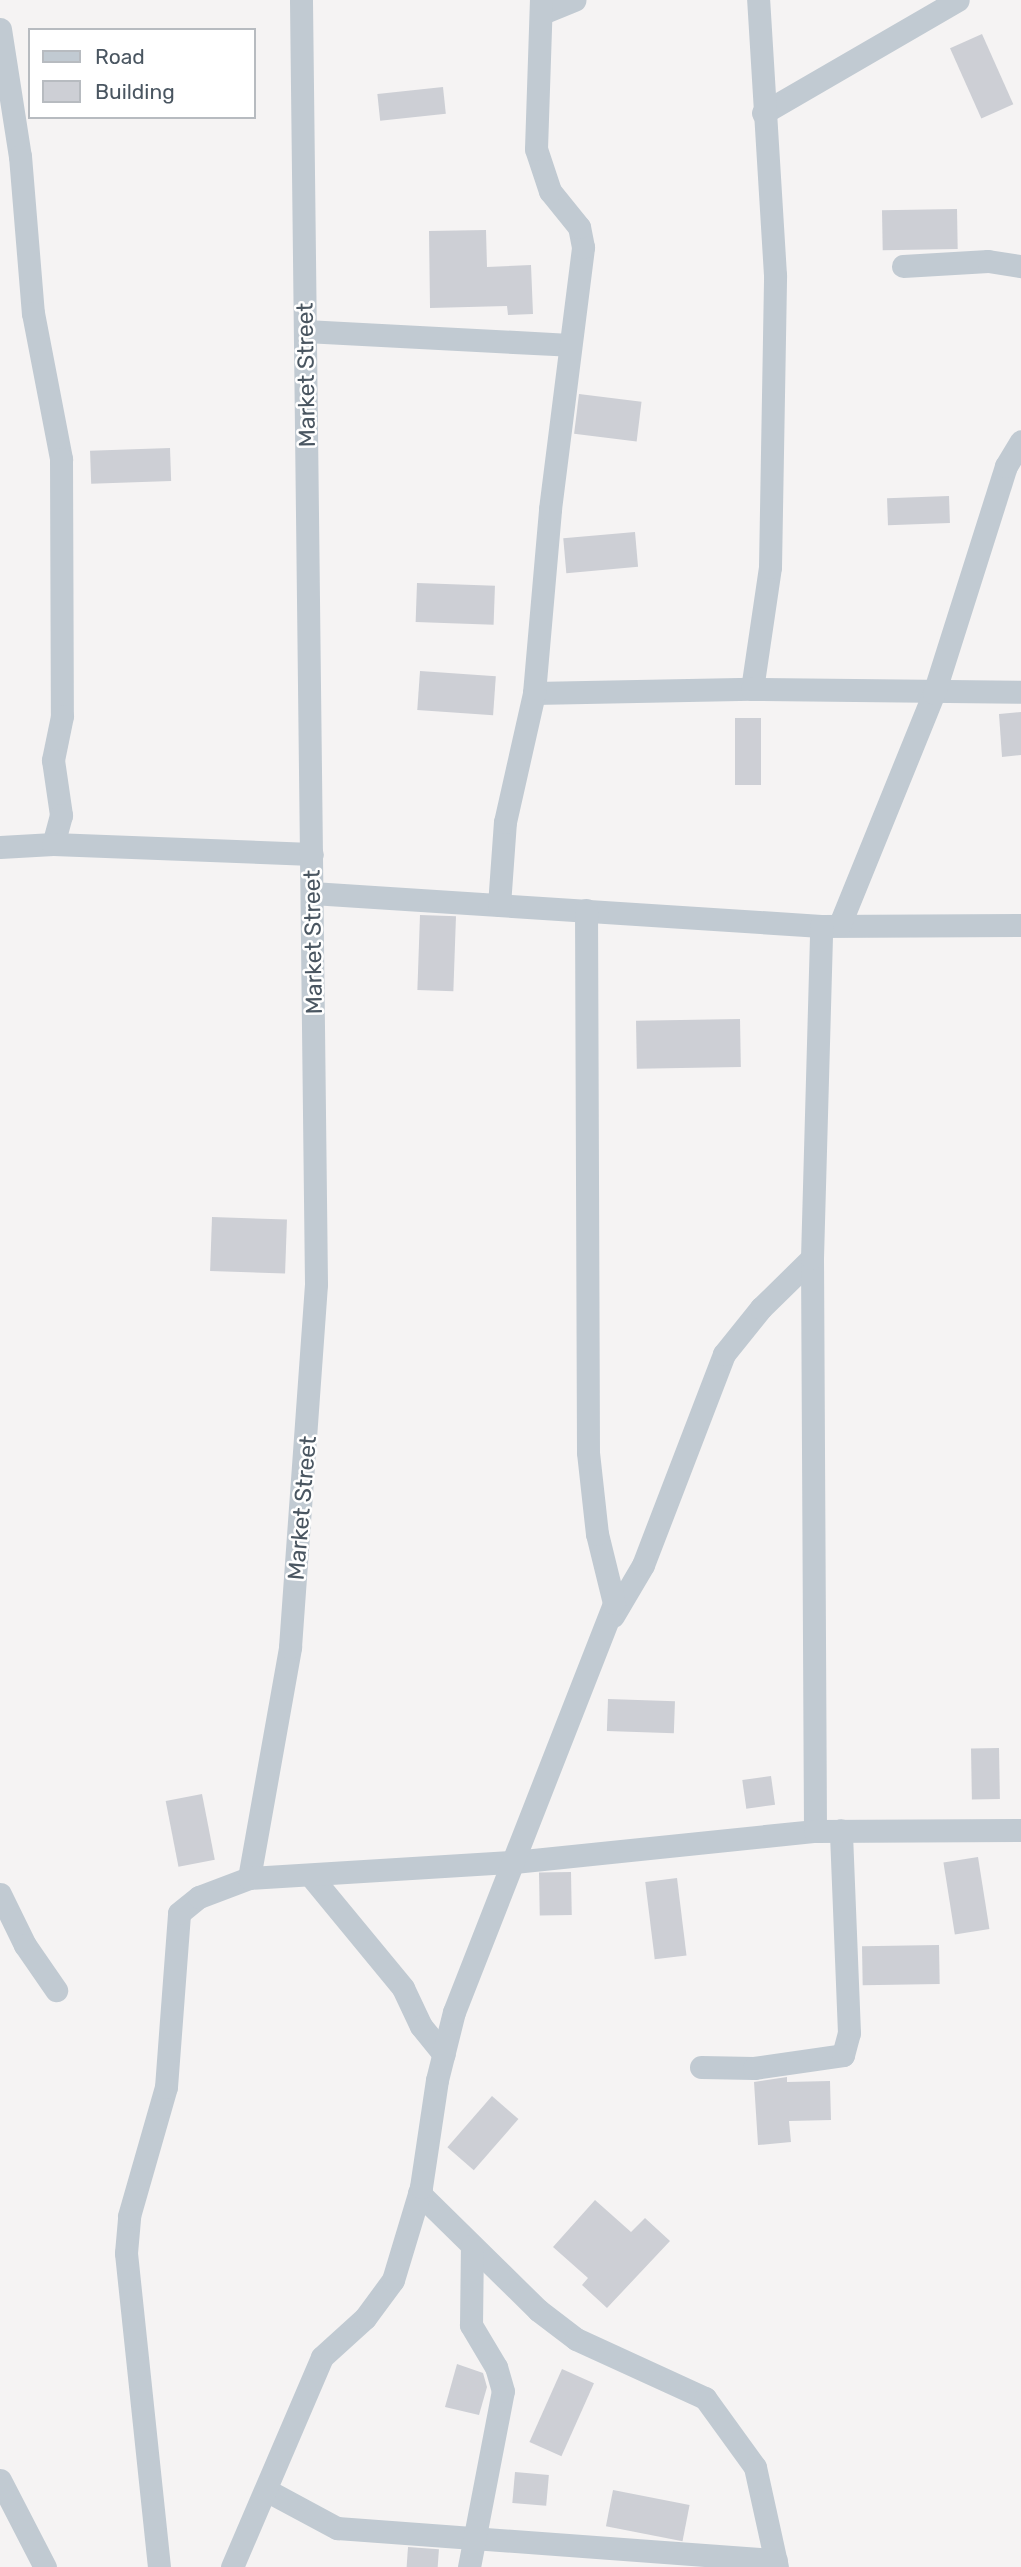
<!DOCTYPE html>
<style>
body{margin:0}
#map{position:relative;width:1021px;height:2567px;overflow:hidden;background:#f5f3f3;font-family:Rubik,sans-serif}
div>[style]{position:absolute}
.building>*{inset:0;background:#cdcfd5;transform-origin:0 0}
.minor>*{height:23px;margin:-11.5px;padding:0 11.5px;transform-origin:11.5px;border-radius:11.5px;background:#c1cad2}
span{translate:-50% -50%;white-space:nowrap;text-align:center;line-height:1.15;-webkit-text-stroke:5px #fff;paint-order:stroke}
.street-label{font-size:23px;color:#4a5661}
.legend{position:absolute;left:28px;top:28px;width:228px;height:91px;box-sizing:border-box;background:#fff;border:2px solid #b7bbc0;margin:0;padding:9px 12px;list-style:none;font-size:21px;color:#4a5661}
.legend li{display:flex;align-items:center;gap:14px;height:35px}
.legend b{width:35px;border:2px solid #b7bbc0}
</style>
<div id="map">
<div class="building">
<div style="left:982px;top:34px;width:77px;height:35px;rotate:66deg"></div>
<div style="left:443px;top:87px;width:27px;height:66px;rotate:84deg"></div>
<div style="left:957px;top:209px;width:40px;height:75px;rotate:89deg"></div>
<div style="clip-path:polygon(486px 230px,487px 267px,531px 265px,533px 314px,508px 315px,507px 306px,430px 308px,429px 231px)"></div>
<div style="left:579px;top:394px;width:63px;height:40px;rotate:7deg"></div>
<div style="left:170px;top:448px;width:33px;height:80px;rotate:88deg"></div>
<div style="left:949px;top:496px;width:27px;height:62px;rotate:88deg"></div>
<div style="left:635px;top:532px;width:35px;height:72px;rotate:85deg"></div>
<div style="left:417px;top:583px;width:78px;height:39px;rotate:2deg"></div>
<div style="left:420px;top:671px;width:76px;height:39px;rotate:4deg"></div>
<div style="clip-path:polygon(1021px 712px,1021px 755px,1002px 757px,999px 714px)"></div>
<div style="left:735px;top:718px;width:26px;height:67px"></div>
<div style="left:420px;top:915px;width:36px;height:75px;rotate:2deg"></div>
<div style="left:740px;top:1019px;width:48px;height:104px;rotate:89deg"></div>
<div style="left:212px;top:1217px;width:75px;height:54px;rotate:2deg"></div>
<div style="left:608px;top:1699px;width:67px;height:32px;rotate:2deg"></div>
<div style="left:999px;top:1748px;width:51px;height:28px;rotate:89deg"></div>
<div style="left:771px;top:1776px;width:29px;height:29px;rotate:82deg"></div>
<div style="left:202px;top:1794px;width:67px;height:37px;rotate:79deg"></div>
<div style="left:978px;top:1857px;width:73px;height:35px;rotate:81deg"></div>
<div style="left:571px;top:1872px;width:43px;height:32px;rotate:89deg"></div>
<div style="left:677px;top:1878px;width:78px;height:32px;rotate:83deg"></div>
<div style="left:939px;top:1945px;width:39px;height:77px;rotate:89deg"></div>
<div style="clip-path:polygon(787px 2077px,787px 2082px,830px 2081px,831px 2120px,789px 2121px,791px 2142px,758px 2145px,754px 2082px)"></div>
<div style="left:492px;top:2096px;width:35px;height:68px;rotate:41deg"></div>
<div style="clip-path:polygon(595px 2200px,631px 2232px,645px 2218px,670px 2241px,607px 2308px,582px 2285px,588px 2278px,553px 2247px)"></div>
<div style="clip-path:polygon(457px 2364px,483px 2373px,487px 2387px,479px 2415px,445px 2407px)"></div>
<div style="left:562px;top:2369px;width:35px;height:80px;rotate:24deg"></div>
<div style="left:515px;top:2472px;width:34px;height:31px;rotate:5deg"></div>
<div style="left:613px;top:2490px;width:78px;height:37px;rotate:11deg"></div>
<div style="left:408px;top:2547px;width:31px;height:20px;rotate:4deg"></div>
</div>
<div class="minor">
<div style="left:542px;top:13px;width:35px;rotate:-22deg"></div>
<div style="left:0;top:29px;width:129px;rotate:81.1deg"></div>
<div style="left:20px;top:156px;width:158px;rotate:85.3deg"></div>
<div style="left:33px;top:313px;width:149px;rotate:79.1deg"></div>
<div style="left:61px;top:459px;width:257px;rotate:89.8deg"></div>
<div style="left:62px;top:716px;width:45px;rotate:101.6deg"></div>
<div style="left:53px;top:760px;width:56px;rotate:81.7deg"></div>
<div style="left:61px;top:815px;width:30px;rotate:105deg"></div>
<div style="left:763px;top:113px;width:225px;rotate:-30.1deg"></div>
<div style="left:903px;top:266px;width:85px;rotate:-3.4deg"></div>
<div style="left:988px;top:261px;width:33px;rotate:9deg"></div>
<div style="left:305px;top:331px;width:265px;rotate:3deg"></div>
<div style="left:752px;top:689px;width:123px;rotate:-81.6deg"></div>
<div style="left:770px;top:567px;width:292px;rotate:-89deg"></div>
<div style="left:775px;top:275px;width:276px;rotate:-93.5deg"></div>
<div style="left:534px;top:693px;width:218px;rotate:-1.1deg"></div>
<div style="left:752px;top:689px;width:269px;rotate:0.6deg"></div>
<div style="left:0;top:847px;width:53px;rotate:-3.2deg"></div>
<div style="left:53px;top:844px;width:259px;rotate:2.2deg"></div>
<div style="left:312px;top:893px;width:510px;rotate:3.71deg"></div>
<div style="left:821px;top:926px;width:200px;rotate:-0.3deg"></div>
<div style="left:499px;top:905px;width:83px;rotate:-85.9deg"></div>
<div style="left:505px;top:822px;width:132px;rotate:-77.3deg"></div>
<div style="left:534px;top:693px;width:185px;rotate:-85deg"></div>
<div style="left:550px;top:509px;width:264px;rotate:-82.8deg"></div>
<div style="left:583px;top:247px;width:20px;rotate:-101deg"></div>
<div style="left:579px;top:227px;width:46px;rotate:-128.9deg"></div>
<div style="left:550px;top:191px;width:44px;rotate:-108.4deg"></div>
<div style="left:536px;top:149px;width:149px;rotate:-88.1deg"></div>
<div style="left:840px;top:924px;width:249px;rotate:-67.9deg"></div>
<div style="left:934px;top:693px;width:238px;rotate:-72.4deg"></div>
<div style="left:1006px;top:466px;width:29px;rotate:-59deg"></div>
<div style="left:613px;top:1616px;width:59px;rotate:-59.5deg"></div>
<div style="left:643px;top:1565px;width:226px;rotate:-69deg"></div>
<div style="left:724px;top:1354px;width:59px;rotate:-51.2deg"></div>
<div style="left:761px;top:1308px;width:71px;rotate:-44.4deg"></div>
<div style="left:815px;top:1831px;width:573px;rotate:-90.3deg"></div>
<div style="left:812px;top:1258px;width:332px;rotate:-88.4deg"></div>
<div style="left:310px;top:1875px;width:146px;rotate:50.5deg"></div>
<div style="left:403px;top:1988px;width:42px;rotate:64.7deg"></div>
<div style="left:421px;top:2026px;width:36px;rotate:51deg"></div>
<div style="left:249px;top:1878px;width:235px;rotate:-79.9deg"></div>
<div style="left:290px;top:1647px;width:364px;rotate:-85.9deg"></div>
<div style="left:316px;top:1284px;width:1284px;rotate:-90.67deg"></div>
<div style="left:0;top:1894px;width:57px;rotate:63.9deg"></div>
<div style="left:25px;top:1945px;width:55px;rotate:55.4deg"></div>
<div style="left:701px;top:2067px;width:53px;rotate:1.1deg"></div>
<div style="left:754px;top:2068px;width:90px;rotate:-8.3deg"></div>
<div style="left:843px;top:2055px;width:23px;rotate:-75deg"></div>
<div style="left:849px;top:2033px;width:203px;rotate:-92.3deg"></div>
<div style="left:419px;top:2193px;width:167px;rotate:44.5deg"></div>
<div style="left:538px;top:2310px;width:48px;rotate:37.3deg"></div>
<div style="left:576px;top:2339px;width:142px;rotate:24.6deg"></div>
<div style="left:705px;top:2398px;width:85px;rotate:54.1deg"></div>
<div style="left:755px;top:2467px;width:102px;rotate:77.6deg"></div>
<div style="left:0;top:2480px;width:98px;rotate:62.7deg"></div>
<div style="left:266px;top:2490px;width:81px;rotate:28.2deg"></div>
<div style="left:337px;top:2528px;width:440px;rotate:4.2deg"></div>
<div style="left:159px;top:2567px;width:316px;rotate:-96deg"></div>
<div style="left:126px;top:2253px;width:37px;rotate:-85deg"></div>
<div style="left:129px;top:2216px;width:134px;rotate:-74deg"></div>
<div style="left:166px;top:2087px;width:174px;rotate:-85.7deg"></div>
<div style="left:179px;top:1913px;width:26px;rotate:-39deg"></div>
<div style="left:199px;top:1897px;width:53px;rotate:-20.8deg"></div>
<div style="left:249px;top:1878px;width:265px;rotate:-3.5deg"></div>
<div style="left:514px;top:1862px;width:303px;rotate:-5.9deg"></div>
<div style="left:815px;top:1831px;width:206px;rotate:-0.3deg"></div>
<div style="left:232px;top:2567px;width:228px;rotate:-66.8deg"></div>
<div style="left:322px;top:2357px;width:58px;rotate:-42.2deg"></div>
<div style="left:365px;top:2318px;width:47px;rotate:-53.6deg"></div>
<div style="left:393px;top:2280px;width:97px;rotate:-73.2deg"></div>
<div style="left:421px;top:2187px;width:108px;rotate:-81.5deg"></div>
<div style="left:437px;top:2080px;width:70px;rotate:-76deg"></div>
<div style="left:454px;top:2012px;width:439px;rotate:-68.6deg"></div>
<div style="left:614px;top:1603px;width:71px;rotate:-103.8deg"></div>
<div style="left:597px;top:1534px;width:82px;rotate:-96.3deg"></div>
<div style="left:588px;top:1452px;width:542px;rotate:-90.21deg"></div>
<div style="left:469px;top:2567px;width:179px;rotate:-79.1deg"></div>
<div style="left:503px;top:2391px;width:25px;rotate:-106deg"></div>
<div style="left:496px;top:2367px;width:49px;rotate:-120.8deg"></div>
<div style="left:471px;top:2325px;width:79px;rotate:-89.3deg"></div>
</div>
<div class="street-label">
<span style="left:306px;top:375px;rotate:-91deg">Market Street</span>
<span style="left:313px;top:942px;rotate:-91deg">Market Street</span>
<span style="left:302px;top:1508px;rotate:-85deg">Market Street</span>
</div>
<ul class="legend">
<li><b style="height:9px;background:#c1cad2"></b>Road</li>
<li><b style="height:19px;background:#cdcfd5"></b>Building</li>
</ul>
</div>
